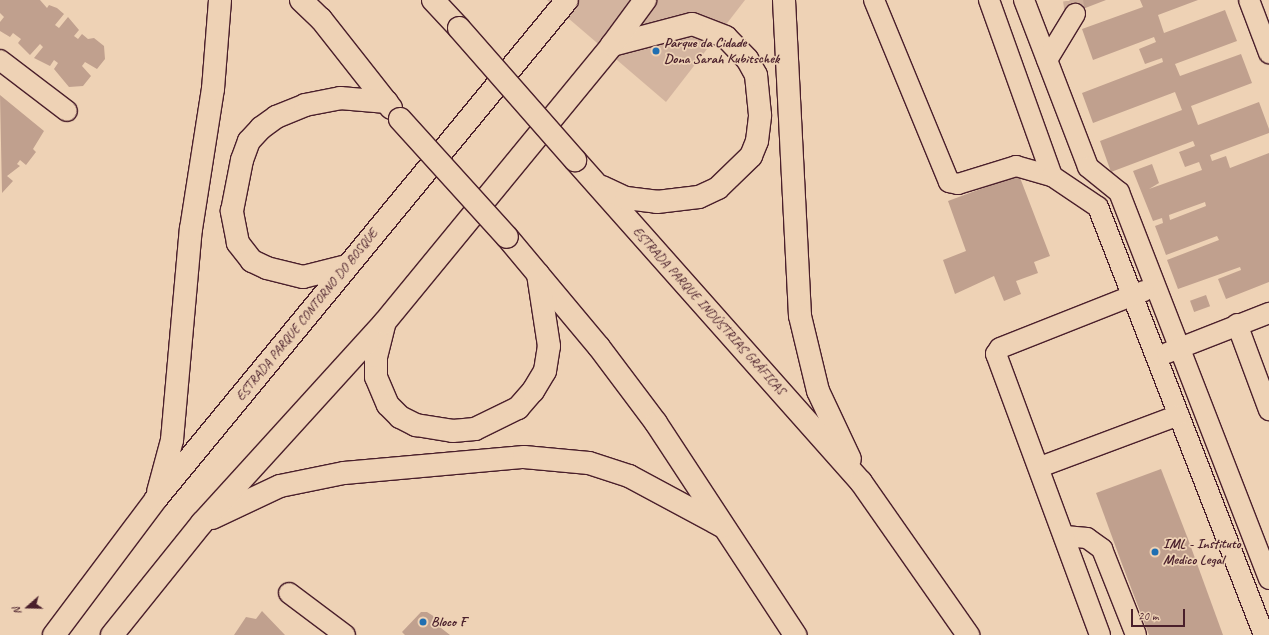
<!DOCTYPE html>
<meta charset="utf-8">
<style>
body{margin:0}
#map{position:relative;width:1269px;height:635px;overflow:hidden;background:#eed2b5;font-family:Caveat,sans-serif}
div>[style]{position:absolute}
.green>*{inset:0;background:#d3b49f}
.building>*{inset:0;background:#c0a08e;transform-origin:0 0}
.minor-tunnel>*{height:20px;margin-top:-10px;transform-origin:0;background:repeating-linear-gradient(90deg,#cdae99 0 20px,transparent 0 30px)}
.roads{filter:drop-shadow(1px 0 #4a1f2b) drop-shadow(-1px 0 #4a1f2b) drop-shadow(0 1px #4a1f2b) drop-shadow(0 -1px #4a1f2b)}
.minor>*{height:20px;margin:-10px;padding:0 10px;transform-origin:10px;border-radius:10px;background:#eed2b5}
.major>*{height:22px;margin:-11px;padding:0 11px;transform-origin:11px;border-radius:11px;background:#eed2b5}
.bridges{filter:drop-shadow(1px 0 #4a1f2b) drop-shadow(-1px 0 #4a1f2b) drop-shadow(0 1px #4a1f2b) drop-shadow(0 -1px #4a1f2b)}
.major-bridge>*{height:22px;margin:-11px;padding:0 11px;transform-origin:11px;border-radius:11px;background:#eed2b5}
.dots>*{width:11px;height:11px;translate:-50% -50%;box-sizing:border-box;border:2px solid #eed2b5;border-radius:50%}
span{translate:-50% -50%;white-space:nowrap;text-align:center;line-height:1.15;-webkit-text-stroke:3.5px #eed2b5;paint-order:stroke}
.poi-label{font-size:14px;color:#4a1f2b;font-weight:700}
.left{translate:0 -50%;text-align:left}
.street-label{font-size:14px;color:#4a1f2b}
.north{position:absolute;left:8px;top:587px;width:40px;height:40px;-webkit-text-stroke:3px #eed2b5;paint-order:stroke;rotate:250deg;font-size:11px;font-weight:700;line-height:16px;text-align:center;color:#4a1f2b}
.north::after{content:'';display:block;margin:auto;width:14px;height:18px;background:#4a1f2b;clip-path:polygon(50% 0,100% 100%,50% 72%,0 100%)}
.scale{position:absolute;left:1131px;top:609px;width:54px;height:18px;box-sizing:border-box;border:2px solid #4a1f2b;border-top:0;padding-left:5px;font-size:12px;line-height:14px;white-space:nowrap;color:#4a1f2b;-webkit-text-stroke:3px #eed2b5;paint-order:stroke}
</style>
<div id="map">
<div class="green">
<div style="clip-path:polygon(547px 0,745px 0,666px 102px)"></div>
</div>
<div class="building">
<div style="clip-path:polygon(0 0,40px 0,47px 8px,49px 5px,57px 8px,64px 14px,55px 25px,59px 28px,68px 17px,79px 30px,74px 36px,78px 39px,82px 34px,88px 39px,94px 38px,104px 46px,105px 59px,97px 69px,85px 62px,82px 66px,91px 76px,83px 86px,69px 87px,54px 69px,58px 63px,54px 60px,50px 66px,34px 58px,43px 47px,40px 44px,30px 55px,18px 43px,21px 39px,13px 33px,10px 37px,0 31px,0 22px,4px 17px,0 13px)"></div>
<div style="clip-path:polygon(1070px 0,1106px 0,1075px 12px)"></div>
<div style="clip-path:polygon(evenodd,1140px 0,1198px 0,1158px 15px,1164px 33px,1225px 10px,1237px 41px,1175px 64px,1180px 76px,1241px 54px,1252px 83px,1191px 106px,1198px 125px,1259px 102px,1269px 129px,1269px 133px,1210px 155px,1212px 161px,1226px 156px,1230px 168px,1269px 153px,1269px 282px,1226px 299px,1218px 279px,1241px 270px,1240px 267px,1178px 289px,1167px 260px,1219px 240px,1217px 236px,1166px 255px,1155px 226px,1163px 223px,1162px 218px,1153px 221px,1133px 171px,1152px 164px,1159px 183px,1149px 189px,1202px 170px,1199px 162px,1185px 167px,1179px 152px,1195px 146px,1193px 141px,1111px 172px,1100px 141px,1182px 110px,1175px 92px,1093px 123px,1082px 93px,1163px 62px,1162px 58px,1145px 64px,1139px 49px,1156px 42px,1154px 37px,1093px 60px,1082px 29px,1143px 7px,1140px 0,1205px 202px,1206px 206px,1170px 220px,1169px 215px,1205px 202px)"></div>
<div style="clip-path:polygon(0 95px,44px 131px,33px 149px,36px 152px,26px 165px,20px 160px,17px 164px,20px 166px,7px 176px,13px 181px,2px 193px)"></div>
<div style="clip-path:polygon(1019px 175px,1050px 256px,1034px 262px,1038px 273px,1016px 281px,1021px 294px,1004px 301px,994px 276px,955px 294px,943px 260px,966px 251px,948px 201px)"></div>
<div style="left:1206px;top:295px;width:12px;height:17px;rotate:70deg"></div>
<div style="clip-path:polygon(1161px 469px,1188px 539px,1223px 635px,1149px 635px,1122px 564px,1096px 493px)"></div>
<div style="clip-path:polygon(262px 611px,285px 635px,234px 635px,246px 617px,256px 619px)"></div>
<div style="clip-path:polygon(421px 612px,427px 612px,438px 619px,441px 628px,450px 635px,405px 635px,402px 632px)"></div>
</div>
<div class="minor-tunnel">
<div style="left:1073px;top:0;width:14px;rotate:82deg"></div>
</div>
<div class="roads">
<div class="minor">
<div style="left:874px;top:0;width:197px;rotate:67.6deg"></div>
<div style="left:949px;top:182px;width:9px;rotate:13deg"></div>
<div style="left:958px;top:184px;width:61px;rotate:-17.2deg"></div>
<div style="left:1016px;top:166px;width:37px;rotate:16deg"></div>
<div style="left:989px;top:0;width:187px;rotate:70.3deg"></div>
<div style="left:1052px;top:176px;width:55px;rotate:34deg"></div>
<div style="left:1098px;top:207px;width:459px;rotate:68.8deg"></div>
<div style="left:1024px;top:0;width:179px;rotate:69deg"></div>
<div style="left:1088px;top:167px;width:40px;rotate:39deg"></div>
<div style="left:1119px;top:192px;width:415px;rotate:68.8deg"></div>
<div style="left:1249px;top:0;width:57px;rotate:69.3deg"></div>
<div style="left:0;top:60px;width:84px;rotate:37.3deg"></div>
<div style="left:1047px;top:60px;width:54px;rotate:-58.7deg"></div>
<div style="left:1237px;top:324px;width:92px;rotate:69.6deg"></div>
<div style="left:1167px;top:353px;width:110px;rotate:-21.4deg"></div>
<div style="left:1040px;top:467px;width:148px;rotate:-20.5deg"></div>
<div style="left:1065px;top:536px;width:22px;rotate:5deg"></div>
<div style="left:1087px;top:538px;width:19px;rotate:36deg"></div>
<div style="left:1102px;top:549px;width:92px;rotate:68.4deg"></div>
<div style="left:289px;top:593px;width:70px;rotate:36.9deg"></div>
<div style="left:1100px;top:635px;width:300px;rotate:-110.3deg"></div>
<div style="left:996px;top:354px;width:7px;rotate:-56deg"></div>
<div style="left:1000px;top:348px;width:155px;rotate:-21.6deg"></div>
</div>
<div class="major">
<div style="left:301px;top:0;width:28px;rotate:44deg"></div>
<div style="left:321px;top:19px;width:113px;rotate:51.8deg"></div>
<div style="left:433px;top:0;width:38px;rotate:47deg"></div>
<div style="left:784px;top:0;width:316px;rotate:87.1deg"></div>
<div style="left:800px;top:316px;width:77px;rotate:76.5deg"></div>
<div style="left:818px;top:391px;width:75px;rotate:64.8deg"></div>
<div style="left:575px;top:160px;width:431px;rotate:48.4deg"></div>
<div style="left:861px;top:482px;width:187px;rotate:55deg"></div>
<div style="left:602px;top:187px;width:26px;rotate:25deg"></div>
<div style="left:626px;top:198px;width:31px;rotate:7deg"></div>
<div style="left:657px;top:202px;width:42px;rotate:-6.8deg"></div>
<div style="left:699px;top:197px;width:21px;rotate:-25deg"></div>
<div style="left:718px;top:188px;width:46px;rotate:-44.1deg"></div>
<div style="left:751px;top:156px;width:16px;rotate:-68deg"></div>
<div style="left:757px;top:141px;width:26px;rotate:-83deg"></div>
<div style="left:760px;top:115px;width:40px;rotate:-95.7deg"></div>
<div style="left:756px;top:75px;width:18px;rotate:-119deg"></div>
<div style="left:747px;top:59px;width:30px;rotate:-134deg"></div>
<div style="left:726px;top:37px;width:36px;rotate:-159deg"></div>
<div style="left:692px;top:24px;width:83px;rotate:165.3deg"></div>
<div style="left:507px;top:237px;width:143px;rotate:50.1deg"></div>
<div style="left:599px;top:347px;width:95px;rotate:53.1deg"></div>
<div style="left:656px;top:423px;width:254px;rotate:56.7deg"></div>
<div style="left:347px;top:266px;width:45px;rotate:166deg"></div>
<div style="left:303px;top:277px;width:37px;rotate:-166deg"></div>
<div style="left:267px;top:268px;width:17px;rotate:-155deg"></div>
<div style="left:252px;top:261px;width:23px;rotate:-128deg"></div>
<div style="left:238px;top:243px;width:33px;rotate:-101deg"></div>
<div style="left:232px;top:211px;width:52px;rotate:-78.9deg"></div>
<div style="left:242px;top:160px;width:20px;rotate:-70deg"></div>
<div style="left:249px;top:141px;width:18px;rotate:-47deg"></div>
<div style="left:261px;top:128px;width:19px;rotate:-36deg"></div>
<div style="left:276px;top:117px;width:31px;rotate:-22deg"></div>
<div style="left:305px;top:105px;width:36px;rotate:-11deg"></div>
<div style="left:340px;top:98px;width:47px;rotate:4.9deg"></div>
<div style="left:384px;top:325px;width:34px;rotate:104deg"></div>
<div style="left:376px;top:358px;width:19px;rotate:90deg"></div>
<div style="left:376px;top:377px;width:30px;rotate:67deg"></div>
<div style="left:388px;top:405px;width:17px;rotate:45deg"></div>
<div style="left:400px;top:417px;width:18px;rotate:27deg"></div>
<div style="left:416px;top:425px;width:37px;rotate:9deg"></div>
<div style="left:453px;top:431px;width:22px;rotate:-5deg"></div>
<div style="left:475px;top:429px;width:48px;rotate:-26deg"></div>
<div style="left:518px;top:408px;width:23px;rotate:-49deg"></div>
<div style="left:533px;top:391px;width:23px;rotate:-59deg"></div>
<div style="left:545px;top:371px;width:25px;rotate:-81deg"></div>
<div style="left:549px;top:346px;width:73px;rotate:-98.7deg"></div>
<div style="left:158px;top:492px;width:54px;rotate:-74.9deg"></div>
<div style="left:172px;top:440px;width:212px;rotate:-84.9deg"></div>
<div style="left:191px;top:229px;width:142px;rotate:-81.1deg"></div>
<div style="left:213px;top:89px;width:89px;rotate:-85.5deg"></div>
<div style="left:212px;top:518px;width:75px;rotate:-25.2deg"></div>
<div style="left:280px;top:486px;width:65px;rotate:-11.5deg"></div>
<div style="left:344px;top:473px;width:181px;rotate:-5.1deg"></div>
<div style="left:524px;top:457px;width:65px;rotate:5.3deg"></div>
<div style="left:589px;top:463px;width:42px;rotate:18deg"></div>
<div style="left:629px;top:476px;width:106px;rotate:28.3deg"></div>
<div style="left:54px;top:635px;width:170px;rotate:-53.1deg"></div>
<div style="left:156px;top:499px;width:646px;rotate:-50.52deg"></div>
<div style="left:112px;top:635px;width:144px;rotate:-51.2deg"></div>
<div style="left:202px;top:523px;width:270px;rotate:-47.7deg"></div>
<div style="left:384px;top:323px;width:360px;rotate:-50.6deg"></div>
<div style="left:612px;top:45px;width:56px;rotate:-53.7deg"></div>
</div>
</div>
<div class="bridges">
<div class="major-bridge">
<div style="left:459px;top:28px;width:176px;rotate:48.7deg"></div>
<div style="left:400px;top:119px;width:159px;rotate:47.8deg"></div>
</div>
</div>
<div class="dots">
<div style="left:656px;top:51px;background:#1f6fb2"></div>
<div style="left:1155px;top:552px;background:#1f6fb2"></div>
<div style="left:423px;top:622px;background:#1f6fb2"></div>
</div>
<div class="poi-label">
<span class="left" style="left:664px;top:51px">Parque da Cidade<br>Dona Sarah Kubitschek</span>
<span class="left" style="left:1163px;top:552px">IML - Instituto<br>Medico Legal</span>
<span class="left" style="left:431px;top:622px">Bloco F</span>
</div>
<div class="street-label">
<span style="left:709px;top:311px;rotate:48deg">ESTRADA PARQUE INDÚSTRIAS GRÁFICAS</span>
<span style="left:307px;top:315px;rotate:-51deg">ESTRADA PARQUE CONTORNO DO BOSQUE</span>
</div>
<div class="north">N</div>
<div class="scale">20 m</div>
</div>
